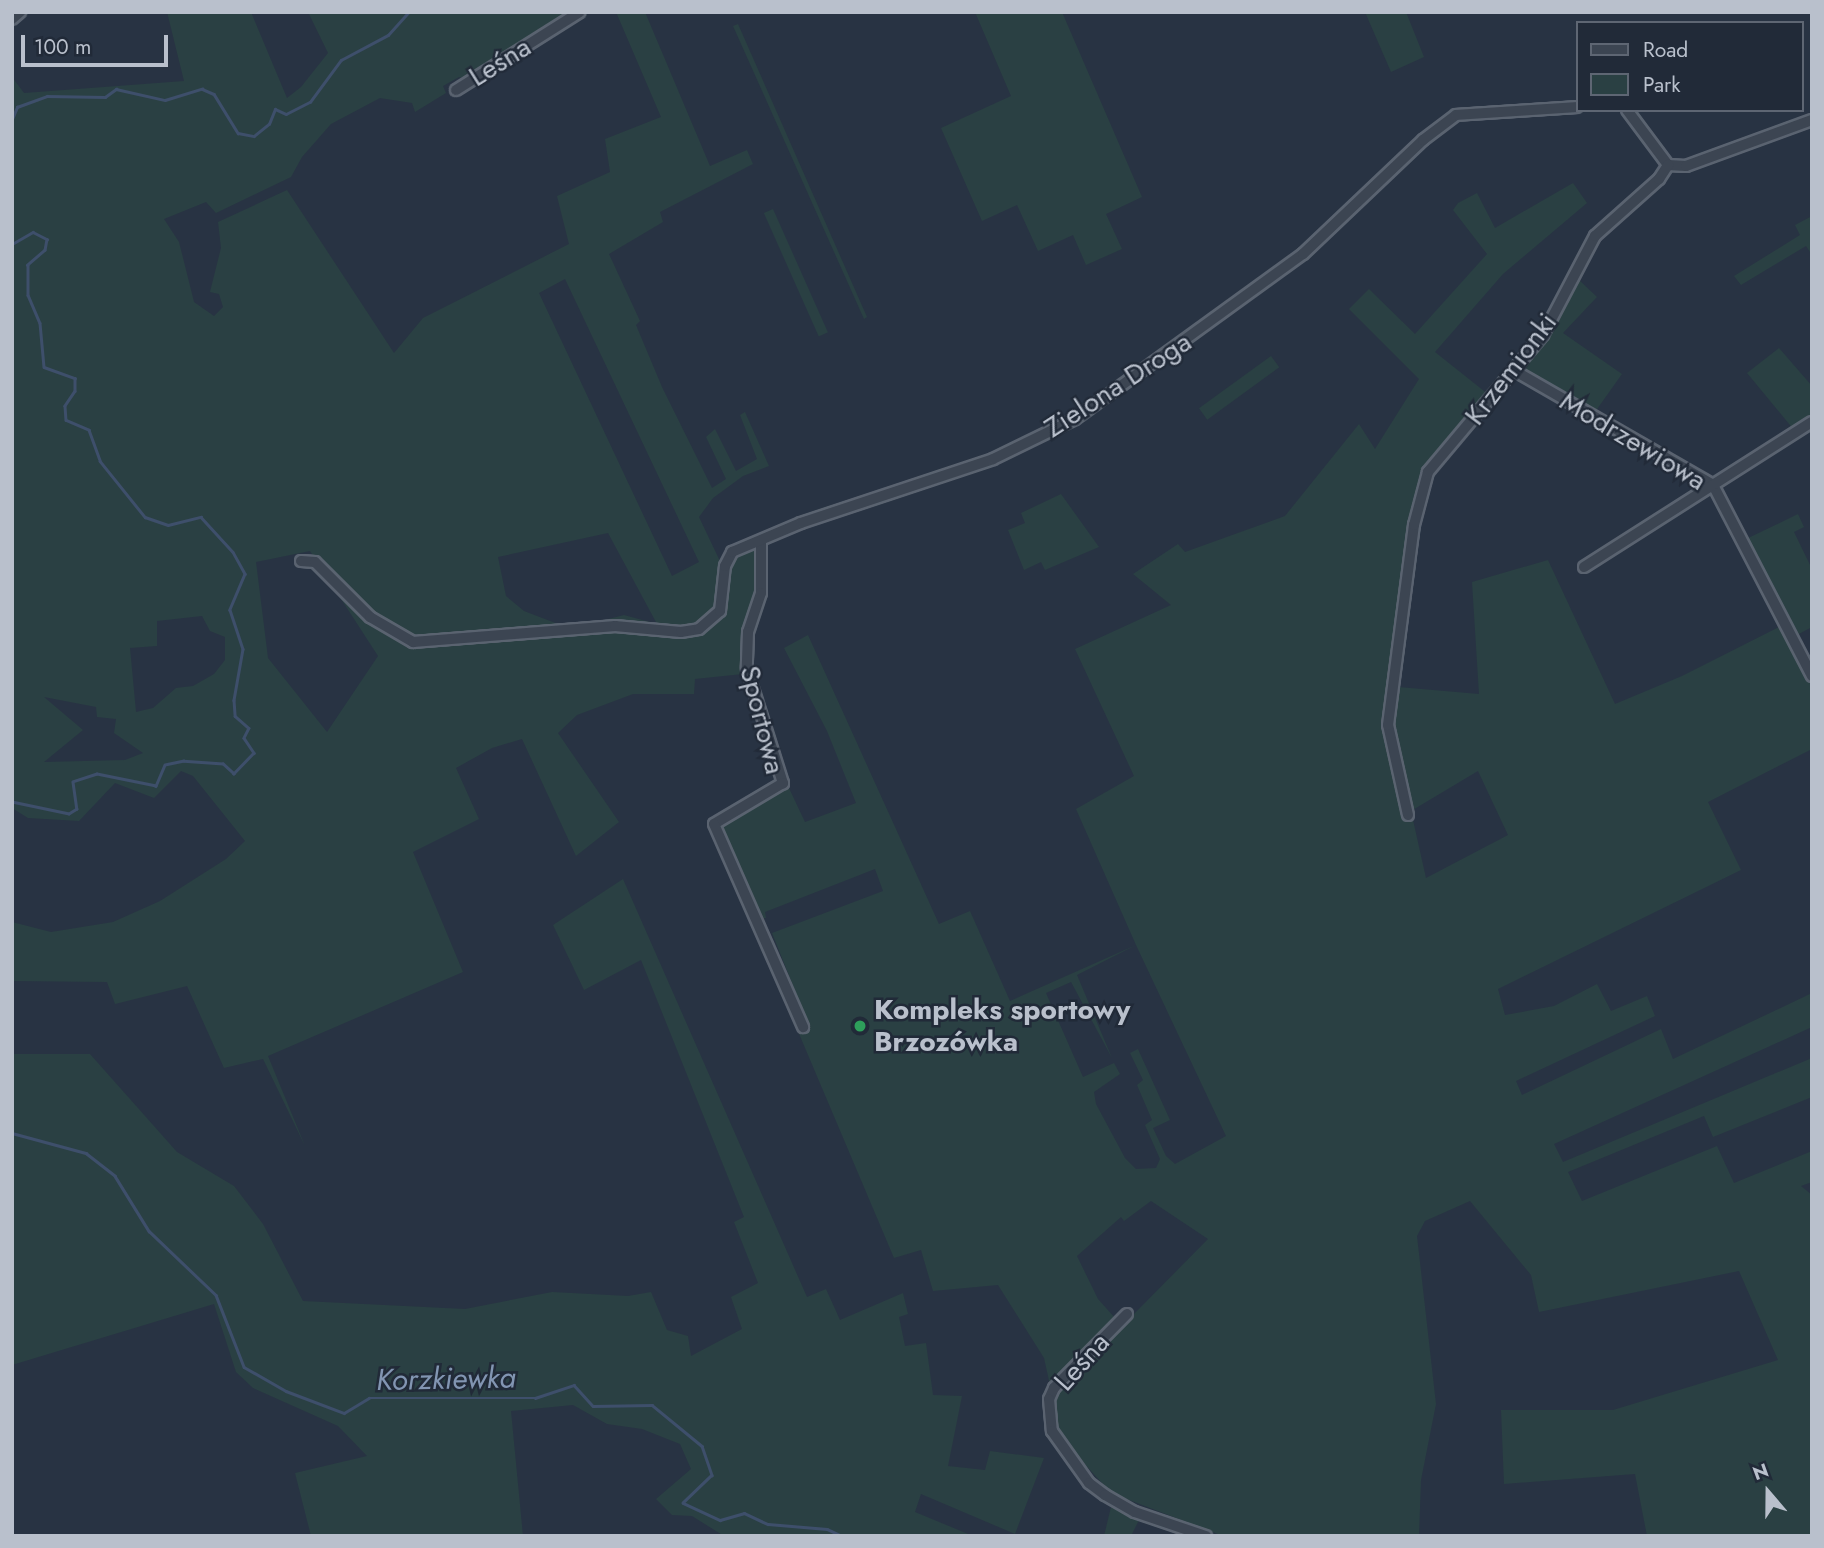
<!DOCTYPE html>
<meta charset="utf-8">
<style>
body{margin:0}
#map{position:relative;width:1824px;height:1548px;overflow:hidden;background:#283343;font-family:Jost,sans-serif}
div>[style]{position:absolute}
.green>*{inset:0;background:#2a4043;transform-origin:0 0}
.stream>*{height:2.5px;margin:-1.25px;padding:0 1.25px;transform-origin:1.25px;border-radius:1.25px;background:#3e4f6b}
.roads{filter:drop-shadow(2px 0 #5a6370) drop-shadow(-2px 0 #5a6370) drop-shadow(0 2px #5a6370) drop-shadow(0 -2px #5a6370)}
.minor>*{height:10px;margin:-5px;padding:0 5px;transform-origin:5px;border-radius:5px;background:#3c4552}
.dots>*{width:19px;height:19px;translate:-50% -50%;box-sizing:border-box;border:4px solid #212a38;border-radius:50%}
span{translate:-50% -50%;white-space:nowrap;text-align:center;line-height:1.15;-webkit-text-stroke:5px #212a38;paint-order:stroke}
.street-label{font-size:28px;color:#b9c0cc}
.poi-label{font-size:28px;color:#b9c0cc;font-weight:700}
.left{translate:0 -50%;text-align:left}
.water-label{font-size:30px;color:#8295b2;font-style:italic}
.frame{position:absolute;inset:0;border:14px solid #b9c0cc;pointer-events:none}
.legend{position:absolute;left:1576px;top:21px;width:228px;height:91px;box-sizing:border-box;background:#212a38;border:2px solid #5e6673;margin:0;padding:9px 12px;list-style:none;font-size:21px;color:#b9c0cc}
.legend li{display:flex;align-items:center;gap:14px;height:35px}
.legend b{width:35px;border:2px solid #5e6673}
.north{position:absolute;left:1733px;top:1457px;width:70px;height:70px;-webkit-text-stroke:5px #212a38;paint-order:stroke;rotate:340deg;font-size:19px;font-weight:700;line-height:28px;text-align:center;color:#b9c0cc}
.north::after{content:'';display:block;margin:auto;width:24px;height:32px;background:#b9c0cc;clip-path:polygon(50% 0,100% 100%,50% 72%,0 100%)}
.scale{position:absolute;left:21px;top:35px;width:147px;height:32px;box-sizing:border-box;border:4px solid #b9c0cc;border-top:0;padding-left:9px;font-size:21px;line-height:24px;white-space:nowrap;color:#b9c0cc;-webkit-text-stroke:5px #212a38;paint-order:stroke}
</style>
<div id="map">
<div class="green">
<div style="clip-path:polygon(evenodd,167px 12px,251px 12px,287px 98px,301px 87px,328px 53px,308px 12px,568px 12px,465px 79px,459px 77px,443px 86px,446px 93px,415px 112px,412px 103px,380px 98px,331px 124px,302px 157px,291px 177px,216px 213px,206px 202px,164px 219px,179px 242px,194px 302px,214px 316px,223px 307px,219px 294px,210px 292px,221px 248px,218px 222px,287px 190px,394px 353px,423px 318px,569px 244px,557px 196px,610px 172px,605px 139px,661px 117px,616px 12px,645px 12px,710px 166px,747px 150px,753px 164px,660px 212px,663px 222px,609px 254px,640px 321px,636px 325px,662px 387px,712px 488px,726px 479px,706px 437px,715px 429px,736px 471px,757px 459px,740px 415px,745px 412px,769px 466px,743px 476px,713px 498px,699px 517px,719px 559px,722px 583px,712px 615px,695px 634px,711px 626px,723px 611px,727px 566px,732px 556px,749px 547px,755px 551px,758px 587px,741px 645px,743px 674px,695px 679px,694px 694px,633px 694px,577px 715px,558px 733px,619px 822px,576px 856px,522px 739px,492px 748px,456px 768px,479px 819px,413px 852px,463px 972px,268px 1056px,305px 1146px,263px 1059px,224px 1068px,187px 986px,115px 1004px,107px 982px,12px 981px,12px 922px,51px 932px,113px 922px,160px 901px,226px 859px,245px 841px,193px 776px,181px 771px,154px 798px,115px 783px,79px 821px,28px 818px,12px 808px,12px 77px,24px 93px,184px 81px,167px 12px,565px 279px,699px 562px,672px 576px,539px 293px,565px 279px,167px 12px,608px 533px,657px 624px,624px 615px,581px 626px,558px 624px,524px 611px,506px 596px,498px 557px,608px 533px,167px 12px,310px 551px,378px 656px,327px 732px,268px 658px,256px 562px,310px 551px,167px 12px,202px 616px,210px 631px,225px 637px,225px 660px,214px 674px,193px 686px,176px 688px,153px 708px,136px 712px,130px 648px,157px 646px,157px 621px,202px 616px,167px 12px,44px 697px,96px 707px,97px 717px,116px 719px,114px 733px,143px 753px,125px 760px,44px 762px,83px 730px,44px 697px)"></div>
<div style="clip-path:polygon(975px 12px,1062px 12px,1142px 197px,1106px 214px,1122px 249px,1086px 265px,1073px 235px,1038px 251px,1017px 205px,982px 221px,941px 128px,1011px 96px)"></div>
<div style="clip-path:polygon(1365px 12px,1406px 12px,1424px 57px,1391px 72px)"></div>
<div style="clip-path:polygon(738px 24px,867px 317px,864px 319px,733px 26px)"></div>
<div style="clip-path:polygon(evenodd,1573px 183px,1587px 203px,1503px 274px,1435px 352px,1489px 395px,1419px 477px,1387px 686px,1479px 694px,1472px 582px,1548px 560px,1615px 704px,1682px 676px,1781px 626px,1812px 686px,1812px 749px,1708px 802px,1741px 870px,1498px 989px,1505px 1015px,1554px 1006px,1597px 984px,1611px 1011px,1647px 996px,1655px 1016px,1516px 1081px,1522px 1095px,1661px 1029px,1673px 1059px,1812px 993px,1812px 1027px,1554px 1144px,1563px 1162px,1812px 1058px,1812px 1097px,1713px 1137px,1704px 1116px,1568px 1172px,1582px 1201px,1717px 1146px,1734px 1183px,1812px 1151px,1812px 1182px,1801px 1186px,1812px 1195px,1812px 1536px,1647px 1536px,1635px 1474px,1504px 1484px,1501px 1410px,1613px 1410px,1778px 1360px,1739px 1271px,1539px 1312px,1531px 1275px,1470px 1201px,1425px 1221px,1417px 1236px,1436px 1404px,1421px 1480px,1419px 1536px,1223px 1536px,1111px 1493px,1062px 1439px,1055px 1423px,1053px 1396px,1208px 1239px,1151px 1201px,1124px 1221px,1121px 1217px,1077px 1256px,1098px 1299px,1115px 1318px,1050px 1385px,1044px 1358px,998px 1285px,933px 1291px,921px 1250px,894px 1258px,797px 1029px,808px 1023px,772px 933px,883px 891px,875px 869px,765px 912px,766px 918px,760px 918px,720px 826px,788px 786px,805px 822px,856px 803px,827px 731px,784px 648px,808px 635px,939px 924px,970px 911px,1010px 1001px,1136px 945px,1076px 809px,1134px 776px,1075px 649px,1171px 605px,1133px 574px,1178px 544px,1185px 552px,1285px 516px,1359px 424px,1375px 449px,1419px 379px,1349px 309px,1369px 289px,1415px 334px,1487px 254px,1453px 210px,1458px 203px,1477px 193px,1495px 228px,1573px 183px,1478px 771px,1508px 835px,1426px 878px,1411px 811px,1478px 771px,1573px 183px,1136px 945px,1226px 1136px,1175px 1164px,1166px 1156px,1153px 1128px,1170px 1120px,1138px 1049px,1130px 1053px,1143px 1080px,1137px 1085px,1152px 1120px,1145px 1125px,1160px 1159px,1156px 1168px,1136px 1169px,1125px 1158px,1096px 1104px,1094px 1092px,1120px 1074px,1114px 1063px,1083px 1077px,1046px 993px,1071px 982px,1112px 1058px,1077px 975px,1136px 945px)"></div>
<div style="left:773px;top:209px;width:135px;height:10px;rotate:66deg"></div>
<div style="clip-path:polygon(1812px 216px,1812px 255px,1806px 246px,1741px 285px,1734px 276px,1800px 235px,1795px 225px)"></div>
<div style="clip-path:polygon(1577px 278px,1597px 297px,1563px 333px,1622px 374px,1595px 412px,1520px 371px,1553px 326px)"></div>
<div style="clip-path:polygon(1779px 348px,1812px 386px,1812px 418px,1794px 430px,1747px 373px)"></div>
<div style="left:1271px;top:356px;width:14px;height:89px;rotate:54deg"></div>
<div style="clip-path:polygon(1061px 494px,1099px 547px,1045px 570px,1041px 562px,1024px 570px,1008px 530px,1025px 523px,1021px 513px)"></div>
<div style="clip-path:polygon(1798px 514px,1804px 527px,1794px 532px,1812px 569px,1812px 627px,1795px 636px,1744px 540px)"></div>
<div style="clip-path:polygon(623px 879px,807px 1297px,826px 1289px,840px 1320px,903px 1293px,908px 1314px,899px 1317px,905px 1346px,926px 1343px,933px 1395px,962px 1396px,948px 1466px,985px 1470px,990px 1451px,1044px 1458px,1015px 1534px,921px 1494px,915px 1512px,973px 1536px,724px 1536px,692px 1516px,672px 1515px,656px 1499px,691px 1469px,680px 1444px,642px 1429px,607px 1424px,573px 1405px,511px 1411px,523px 1536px,311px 1536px,295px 1473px,367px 1456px,338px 1426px,253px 1388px,236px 1372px,214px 1304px,12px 1365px,12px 1054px,90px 1054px,177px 1152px,234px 1186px,263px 1224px,303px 1301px,465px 1309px,552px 1292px,628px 1296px,651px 1292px,667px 1330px,688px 1336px,691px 1356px,742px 1329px,731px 1297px,758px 1283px,734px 1222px,744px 1217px,641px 960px,584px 990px,553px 925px)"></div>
<div style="clip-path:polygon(1111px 1507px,1140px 1518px,1131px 1536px,1104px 1536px)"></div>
</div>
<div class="stream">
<div style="left:12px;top:119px;width:13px;rotate:-67deg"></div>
<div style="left:17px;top:107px;width:32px;rotate:-20deg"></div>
<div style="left:47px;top:96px;width:58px;rotate:1deg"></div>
<div style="left:105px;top:97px;width:14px;rotate:-36deg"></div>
<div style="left:116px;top:89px;width:50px;rotate:12.7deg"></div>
<div style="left:165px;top:100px;width:39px;rotate:-17deg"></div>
<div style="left:202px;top:89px;width:13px;rotate:23deg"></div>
<div style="left:214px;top:94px;width:46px;rotate:58.4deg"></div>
<div style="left:238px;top:133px;width:16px;rotate:11deg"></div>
<div style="left:254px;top:136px;width:19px;rotate:-39deg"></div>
<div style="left:269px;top:124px;width:16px;rotate:-68deg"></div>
<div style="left:275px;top:109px;width:12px;rotate:24deg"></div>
<div style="left:286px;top:114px;width:27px;rotate:-27deg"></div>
<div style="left:310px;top:102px;width:52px;rotate:-53.6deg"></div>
<div style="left:341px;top:60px;width:53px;rotate:-28deg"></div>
<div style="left:388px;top:35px;width:31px;rotate:-48deg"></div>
<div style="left:12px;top:124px;width:7px;rotate:90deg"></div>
<div style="left:12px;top:244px;width:24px;rotate:-30deg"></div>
<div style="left:33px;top:232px;width:16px;rotate:27deg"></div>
<div style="left:47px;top:239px;width:11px;rotate:100deg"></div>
<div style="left:45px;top:250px;width:23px;rotate:139deg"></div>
<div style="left:28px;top:265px;width:30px;rotate:90deg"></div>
<div style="left:28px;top:295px;width:30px;rotate:67deg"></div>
<div style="left:40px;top:323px;width:44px;rotate:84.8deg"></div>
<div style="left:44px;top:367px;width:33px;rotate:20deg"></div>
<div style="left:75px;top:378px;width:13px;rotate:90deg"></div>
<div style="left:75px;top:391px;width:18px;rotate:124deg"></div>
<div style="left:65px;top:406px;width:14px;rotate:86deg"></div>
<div style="left:66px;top:420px;width:25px;rotate:23deg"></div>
<div style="left:89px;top:430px;width:33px;rotate:70deg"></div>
<div style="left:100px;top:461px;width:72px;rotate:51.2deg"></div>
<div style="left:145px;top:517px;width:24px;rotate:19deg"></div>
<div style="left:168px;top:525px;width:34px;rotate:-14deg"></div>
<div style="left:201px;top:517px;width:47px;rotate:47.6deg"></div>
<div style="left:233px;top:552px;width:25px;rotate:61deg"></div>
<div style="left:245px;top:574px;width:39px;rotate:113deg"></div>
<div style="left:230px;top:610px;width:41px;rotate:71.6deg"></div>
<div style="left:243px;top:649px;width:52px;rotate:100deg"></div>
<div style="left:234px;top:700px;width:16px;rotate:86deg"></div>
<div style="left:235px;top:716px;width:18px;rotate:41deg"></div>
<div style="left:249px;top:728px;width:11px;rotate:117deg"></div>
<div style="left:244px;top:738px;width:18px;rotate:56deg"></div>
<div style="left:254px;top:753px;width:29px;rotate:134deg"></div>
<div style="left:234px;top:774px;width:15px;rotate:-138deg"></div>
<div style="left:223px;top:764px;width:39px;rotate:-176deg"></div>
<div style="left:184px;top:761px;width:19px;rotate:168deg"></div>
<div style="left:165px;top:765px;width:23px;rotate:113deg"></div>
<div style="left:156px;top:786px;width:60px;rotate:-168.5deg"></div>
<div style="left:97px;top:774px;width:25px;rotate:162deg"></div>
<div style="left:73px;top:782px;width:27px;rotate:82deg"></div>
<div style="left:77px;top:809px;width:9px;rotate:148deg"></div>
<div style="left:69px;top:814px;width:58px;rotate:-168.1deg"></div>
<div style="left:12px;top:1133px;width:77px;rotate:15.1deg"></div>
<div style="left:86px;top:1153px;width:37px;rotate:38deg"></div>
<div style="left:115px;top:1176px;width:65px;rotate:58.3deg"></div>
<div style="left:149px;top:1231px;width:93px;rotate:43.7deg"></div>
<div style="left:216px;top:1295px;width:77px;rotate:68.7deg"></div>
<div style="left:244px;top:1367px;width:48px;rotate:29.7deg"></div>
<div style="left:286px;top:1391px;width:62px;rotate:20.8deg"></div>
<div style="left:344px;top:1413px;width:29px;rotate:-31deg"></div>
<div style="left:369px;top:1398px;width:166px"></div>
<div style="left:535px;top:1398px;width:41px;rotate:-18.4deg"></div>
<div style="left:574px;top:1385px;width:28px;rotate:48deg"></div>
<div style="left:593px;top:1406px;width:59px;rotate:-1deg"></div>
<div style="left:652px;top:1405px;width:65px;rotate:39.4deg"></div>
<div style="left:702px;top:1446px;width:31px;rotate:71deg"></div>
<div style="left:712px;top:1475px;width:40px;rotate:136deg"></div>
<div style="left:683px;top:1503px;width:41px;rotate:24.7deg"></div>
<div style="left:720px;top:1520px;width:25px;rotate:-16deg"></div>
<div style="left:744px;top:1513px;width:26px;rotate:25deg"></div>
<div style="left:768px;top:1524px;width:59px;rotate:4.8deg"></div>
<div style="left:827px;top:1529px;width:17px;rotate:25deg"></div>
</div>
<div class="roads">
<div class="minor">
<div style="left:12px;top:19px;width:11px;rotate:-41deg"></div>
<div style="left:456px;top:90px;width:146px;rotate:-32.2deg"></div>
<div style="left:1627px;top:110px;width:69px;rotate:53.3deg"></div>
<div style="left:1668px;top:165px;width:18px;rotate:3deg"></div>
<div style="left:1686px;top:166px;width:134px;rotate:-20.1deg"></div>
<div style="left:1515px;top:371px;width:228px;rotate:29.9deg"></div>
<div style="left:1713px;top:485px;width:215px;rotate:62.6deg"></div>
<div style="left:761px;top:541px;width:52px;rotate:90deg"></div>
<div style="left:761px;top:593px;width:41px;rotate:108.4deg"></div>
<div style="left:748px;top:632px;width:37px;rotate:92deg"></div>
<div style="left:747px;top:669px;width:120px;rotate:72.5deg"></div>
<div style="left:783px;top:783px;width:80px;rotate:149.3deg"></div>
<div style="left:714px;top:824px;width:222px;rotate:66.3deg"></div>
<div style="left:301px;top:561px;width:14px;rotate:4deg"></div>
<div style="left:315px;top:562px;width:78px;rotate:45deg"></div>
<div style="left:370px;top:617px;width:50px;rotate:30.2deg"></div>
<div style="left:413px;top:642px;width:203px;rotate:-4.5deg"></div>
<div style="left:615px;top:626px;width:66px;rotate:5.2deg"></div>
<div style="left:681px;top:632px;width:18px;rotate:-9deg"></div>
<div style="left:699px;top:629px;width:28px;rotate:-41deg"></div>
<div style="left:720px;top:611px;width:45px;rotate:-83.7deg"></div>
<div style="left:725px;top:566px;width:16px;rotate:-63deg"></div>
<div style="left:732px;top:552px;width:75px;rotate:-22.8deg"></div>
<div style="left:801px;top:523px;width:202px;rotate:-18.4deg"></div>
<div style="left:993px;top:459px;width:91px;rotate:-26deg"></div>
<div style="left:1075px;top:419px;width:281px;rotate:-35.9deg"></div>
<div style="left:1303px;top:254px;width:166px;rotate:-43.5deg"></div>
<div style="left:1423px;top:140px;width:41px;rotate:-37.1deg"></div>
<div style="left:1456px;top:115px;width:121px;rotate:-3.8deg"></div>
<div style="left:1584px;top:567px;width:270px;rotate:-32.5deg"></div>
<div style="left:1408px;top:815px;width:92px;rotate:-102.5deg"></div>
<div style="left:1388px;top:725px;width:202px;rotate:-82.6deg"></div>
<div style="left:1414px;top:525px;width:55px;rotate:-75.2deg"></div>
<div style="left:1428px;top:472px;width:179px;rotate:-50deg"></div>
<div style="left:1543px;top:335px;width:112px;rotate:-62.3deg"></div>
<div style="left:1595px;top:236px;width:86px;rotate:-41.7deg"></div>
<div style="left:1659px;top:179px;width:17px;rotate:-57deg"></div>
<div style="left:1127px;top:1314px;width:104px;rotate:134.6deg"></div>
<div style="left:1054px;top:1388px;width:12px;rotate:114deg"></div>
<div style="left:1049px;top:1399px;width:32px;rotate:85deg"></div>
<div style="left:1052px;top:1431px;width:64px;rotate:54.6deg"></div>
<div style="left:1089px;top:1483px;width:20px;rotate:37deg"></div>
<div style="left:1105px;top:1495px;width:34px;rotate:30deg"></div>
<div style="left:1135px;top:1512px;width:75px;rotate:18.7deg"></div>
</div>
</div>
<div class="dots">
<div style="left:860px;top:1026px;background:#2e9e5b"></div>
</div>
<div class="street-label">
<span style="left:500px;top:62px;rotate:-32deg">Leśna</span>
<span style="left:1511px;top:369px;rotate:-53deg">Krzemionki</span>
<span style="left:1118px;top:385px;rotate:-33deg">Zielona Droga</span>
<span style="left:1633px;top:441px;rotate:31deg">Modrzewiowa</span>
<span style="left:762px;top:720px;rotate:76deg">Sportowa</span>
<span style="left:1082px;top:1362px;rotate:-48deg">Leśna</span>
</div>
<div class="poi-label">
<span class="left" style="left:874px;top:1026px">Kompleks sportowy<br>Brzozówka</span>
</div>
<div class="water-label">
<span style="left:446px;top:1379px;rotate:-1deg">Korzkiewka</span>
</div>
<div class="frame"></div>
<ul class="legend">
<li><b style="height:9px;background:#3c4552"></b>Road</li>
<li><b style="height:19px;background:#2a4043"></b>Park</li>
</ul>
<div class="north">N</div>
<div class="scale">100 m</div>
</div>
